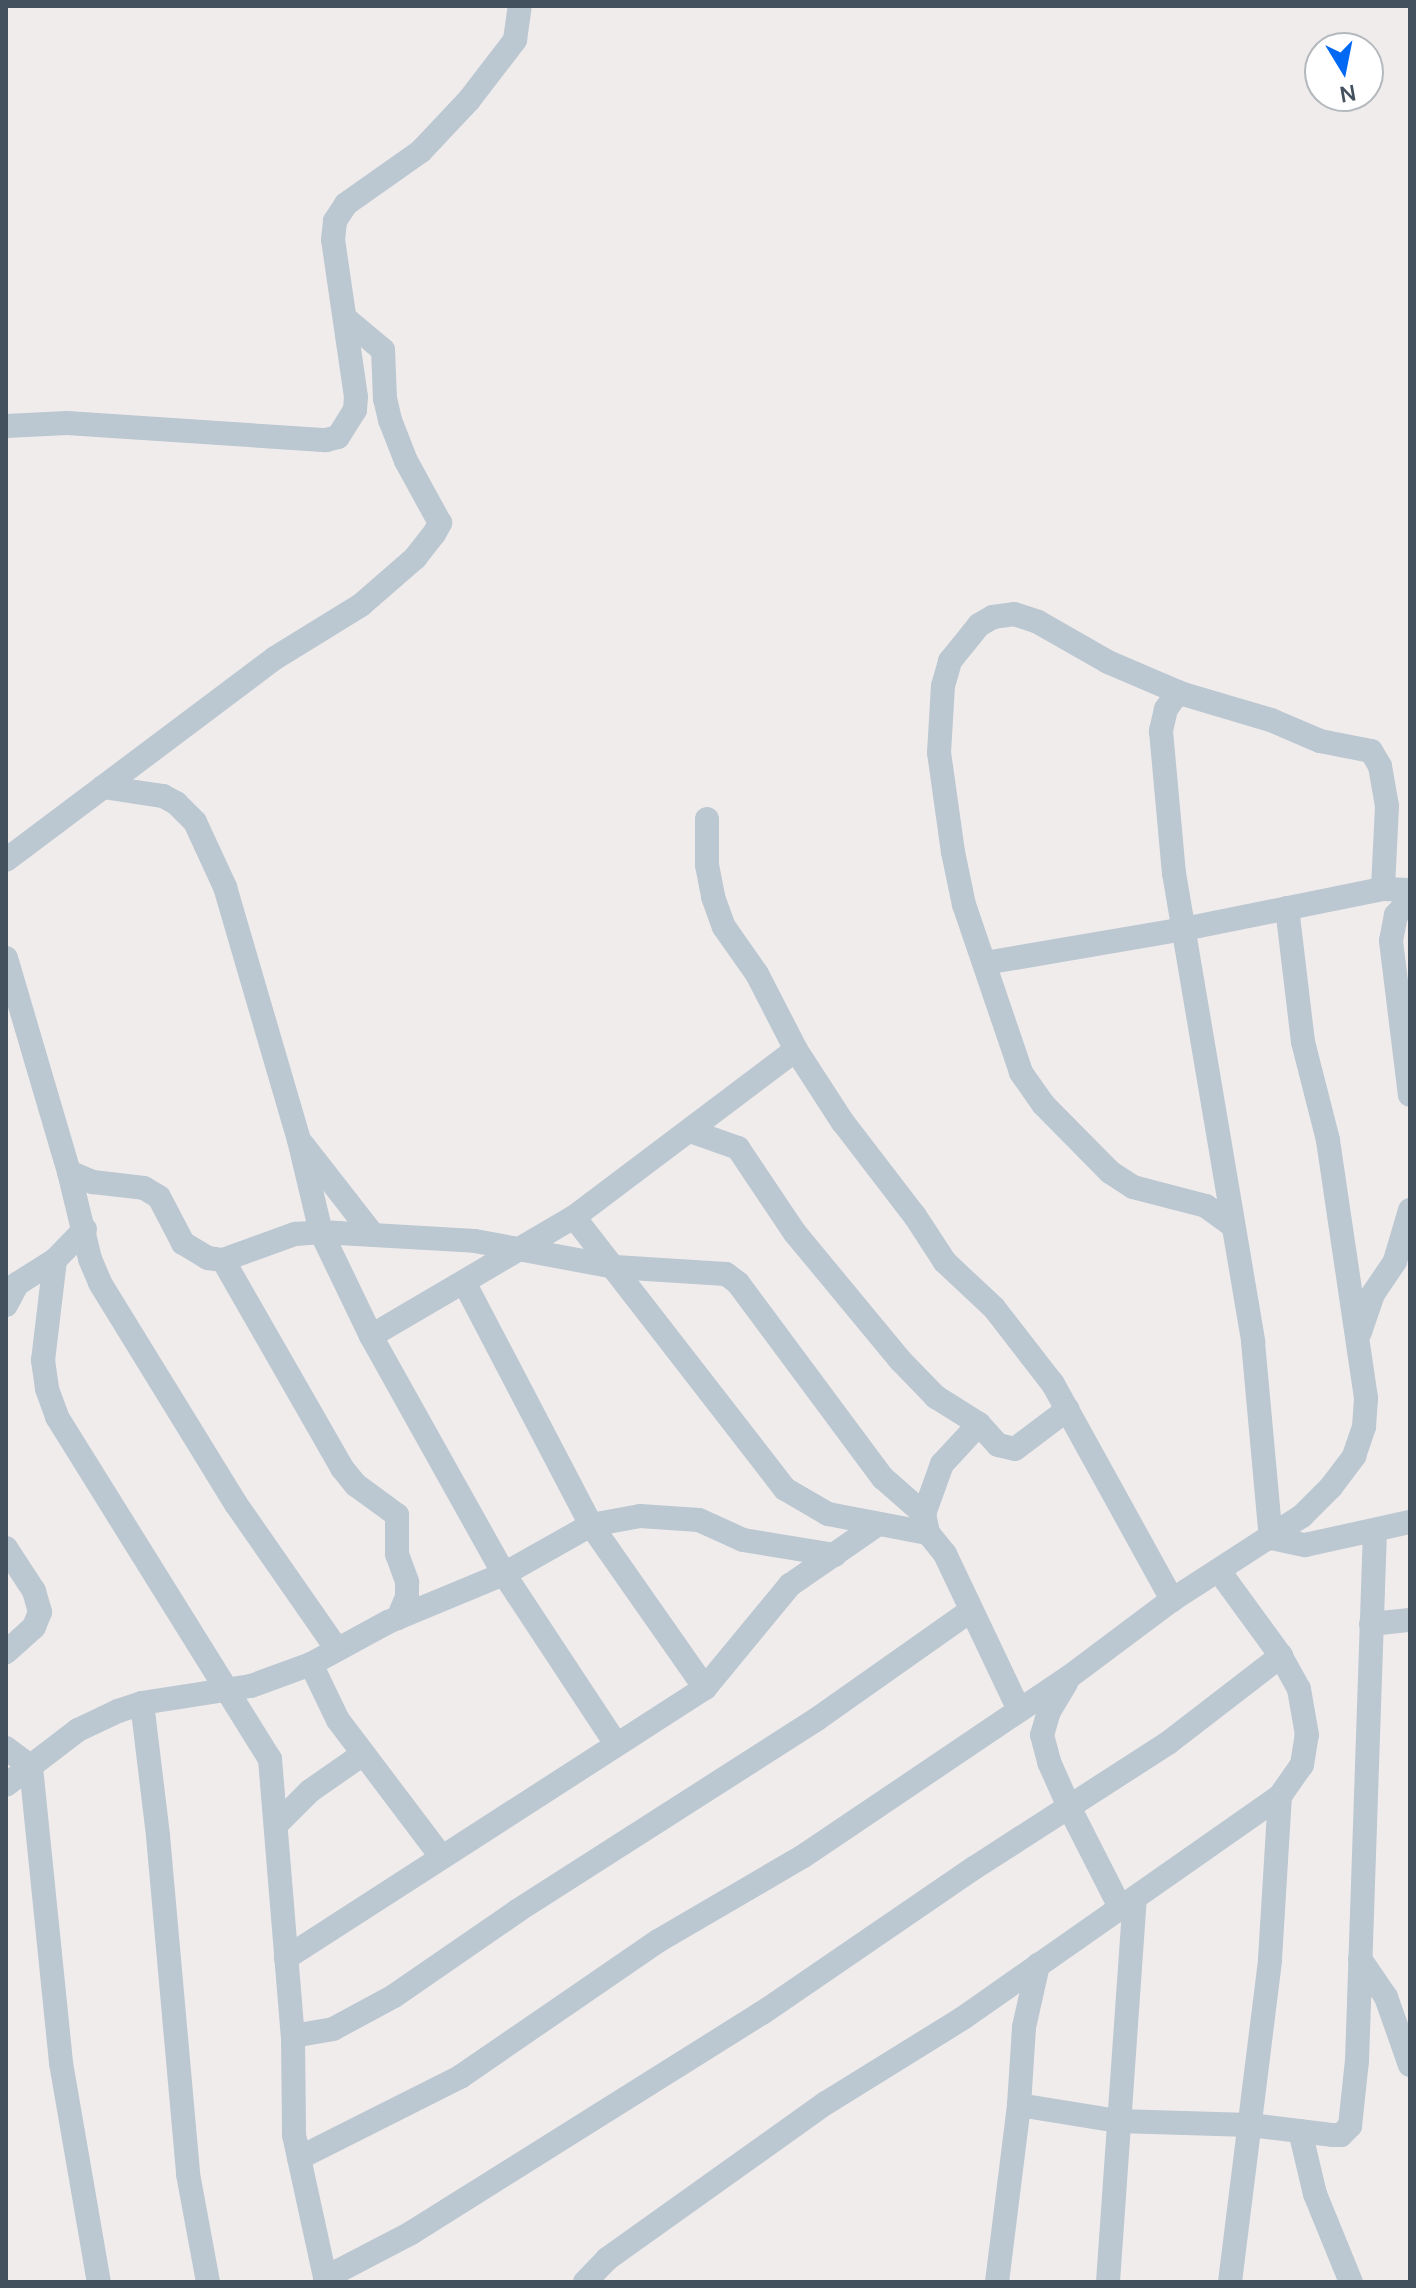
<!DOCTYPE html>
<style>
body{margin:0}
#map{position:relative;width:1416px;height:2288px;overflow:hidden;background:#f0ecec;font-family:Manrope,sans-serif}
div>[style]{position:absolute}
.street>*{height:24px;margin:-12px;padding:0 12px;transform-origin:12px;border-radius:12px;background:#bbc7d1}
span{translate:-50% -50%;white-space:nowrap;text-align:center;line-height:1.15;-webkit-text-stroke:8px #fff;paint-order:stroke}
.frame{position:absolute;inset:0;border:8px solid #43505d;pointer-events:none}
.north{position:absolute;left:1304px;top:32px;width:80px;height:80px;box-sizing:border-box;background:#fff;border:2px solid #b4b9be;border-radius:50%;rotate:170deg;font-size:22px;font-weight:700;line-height:32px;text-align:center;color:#43505d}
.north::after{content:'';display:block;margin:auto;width:28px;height:36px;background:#0269f4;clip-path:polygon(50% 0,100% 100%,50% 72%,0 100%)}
</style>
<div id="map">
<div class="street">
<div style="left:6px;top:426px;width:61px;rotate:-2.8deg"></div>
<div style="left:67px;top:423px;width:260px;rotate:3.8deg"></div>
<div style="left:326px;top:440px;width:12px;rotate:-14deg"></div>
<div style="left:338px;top:437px;width:32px;rotate:-58deg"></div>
<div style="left:355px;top:410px;width:13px;rotate:-86deg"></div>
<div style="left:356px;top:397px;width:159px;rotate:-98.3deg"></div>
<div style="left:333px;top:240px;width:19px;rotate:-84deg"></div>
<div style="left:335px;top:221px;width:20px;rotate:-57deg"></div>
<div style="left:346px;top:204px;width:92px;rotate:-35.2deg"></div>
<div style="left:421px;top:151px;width:70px;rotate:-46.7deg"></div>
<div style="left:469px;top:100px;width:76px;rotate:-52.5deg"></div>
<div style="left:515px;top:40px;width:34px;rotate:-82deg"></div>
<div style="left:1178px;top:692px;width:21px;rotate:125deg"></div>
<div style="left:1166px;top:709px;width:23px;rotate:103deg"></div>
<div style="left:1161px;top:731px;width:143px;rotate:84.8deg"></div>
<div style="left:1174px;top:873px;width:476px;rotate:80.4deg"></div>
<div style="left:1253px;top:1342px;width:197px;rotate:84.8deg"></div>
<div style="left:1271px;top:1538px;width:35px;rotate:12deg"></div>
<div style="left:1305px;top:1545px;width:107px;rotate:-12.4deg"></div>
<div style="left:103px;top:787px;width:61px;rotate:8.5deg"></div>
<div style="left:163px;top:796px;width:15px;rotate:28deg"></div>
<div style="left:176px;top:803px;width:27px;rotate:45deg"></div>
<div style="left:195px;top:822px;width:72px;rotate:65.2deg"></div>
<div style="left:225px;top:887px;width:264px;rotate:73.7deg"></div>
<div style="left:299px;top:1140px;width:95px;rotate:76.6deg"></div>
<div style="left:321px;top:1232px;width:115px;rotate:64.3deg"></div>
<div style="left:371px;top:1336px;width:273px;rotate:60.8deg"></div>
<div style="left:504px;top:1574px;width:204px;rotate:56.6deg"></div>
<div style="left:707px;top:819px;width:46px;rotate:90deg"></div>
<div style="left:707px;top:865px;width:33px;rotate:79deg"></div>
<div style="left:713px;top:897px;width:32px;rotate:70deg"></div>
<div style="left:724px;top:927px;width:57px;rotate:54.9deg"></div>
<div style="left:757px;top:974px;width:85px;rotate:62.8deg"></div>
<div style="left:796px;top:1050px;width:85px;rotate:57.1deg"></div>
<div style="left:842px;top:1121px;width:120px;rotate:52.5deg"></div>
<div style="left:915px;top:1216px;width:55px;rotate:56.9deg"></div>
<div style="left:945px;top:1262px;width:67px;rotate:43.2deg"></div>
<div style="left:994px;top:1308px;width:96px;rotate:52.2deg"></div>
<div style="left:1053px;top:1384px;width:247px;rotate:61.1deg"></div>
<div style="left:6px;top:860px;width:336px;rotate:-36.9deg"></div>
<div style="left:275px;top:658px;width:101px;rotate:-31.6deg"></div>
<div style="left:361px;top:605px;width:72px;rotate:-41deg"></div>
<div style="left:415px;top:558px;width:31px;rotate:-52deg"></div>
<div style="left:434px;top:534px;width:13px;rotate:-61deg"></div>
<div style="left:440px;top:523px;width:71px;rotate:-118.7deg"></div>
<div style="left:406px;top:461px;width:44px;rotate:-111.3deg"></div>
<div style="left:390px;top:420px;width:22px;rotate:-103deg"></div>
<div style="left:385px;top:399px;width:49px;rotate:-92.3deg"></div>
<div style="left:383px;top:350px;width:48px;rotate:-140deg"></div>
<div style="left:1410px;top:900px;width:21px;rotate:133deg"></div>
<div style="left:1396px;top:915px;width:26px;rotate:101deg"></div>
<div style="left:1391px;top:941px;width:155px;rotate:83deg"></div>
<div style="left:6px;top:958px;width:223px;rotate:73.6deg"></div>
<div style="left:69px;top:1172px;width:89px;rotate:76.4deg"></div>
<div style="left:90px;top:1259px;width:26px;rotate:67deg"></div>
<div style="left:100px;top:1283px;width:259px;rotate:58.4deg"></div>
<div style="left:236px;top:1504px;width:175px;rotate:55.2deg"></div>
<div style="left:985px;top:963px;width:202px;rotate:-9.7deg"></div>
<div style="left:1184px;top:929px;width:203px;rotate:-11.4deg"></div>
<div style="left:1383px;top:889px;width:27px;rotate:2deg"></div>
<div style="left:690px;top:1131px;width:51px;rotate:19.5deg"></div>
<div style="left:738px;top:1148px;width:102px;rotate:56.2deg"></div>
<div style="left:795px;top:1233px;width:165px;rotate:50.4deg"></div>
<div style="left:900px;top:1360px;width:52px;rotate:45.8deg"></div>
<div style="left:936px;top:1397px;width:51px;rotate:32.1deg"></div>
<div style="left:979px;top:1424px;width:28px;rotate:48deg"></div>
<div style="left:998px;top:1445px;width:17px;rotate:13deg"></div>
<div style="left:1015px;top:1449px;width:66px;rotate:-37deg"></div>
<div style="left:303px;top:1145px;width:114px;rotate:52.1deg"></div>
<div style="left:69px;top:1172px;width:26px;rotate:23deg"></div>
<div style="left:93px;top:1182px;width:51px;rotate:6.7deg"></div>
<div style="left:144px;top:1188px;width:17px;rotate:31deg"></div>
<div style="left:159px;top:1197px;width:52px;rotate:62.4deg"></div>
<div style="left:183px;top:1243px;width:29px;rotate:31deg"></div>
<div style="left:208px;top:1258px;width:15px;rotate:8deg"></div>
<div style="left:223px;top:1260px;width:77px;rotate:-19.9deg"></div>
<div style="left:295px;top:1234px;width:26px;rotate:-4deg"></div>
<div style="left:321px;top:1232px;width:154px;rotate:3.3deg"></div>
<div style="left:475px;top:1241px;width:142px;rotate:10.5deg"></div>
<div style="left:615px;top:1267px;width:111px;rotate:3.6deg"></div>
<div style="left:726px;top:1274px;width:15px;rotate:37deg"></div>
<div style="left:738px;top:1283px;width:243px;rotate:53.4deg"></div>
<div style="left:883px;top:1478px;width:55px;rotate:41.3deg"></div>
<div style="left:924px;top:1514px;width:19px;rotate:78deg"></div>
<div style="left:574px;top:1217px;width:344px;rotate:52.2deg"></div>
<div style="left:785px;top:1489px;width:50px;rotate:30.2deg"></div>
<div style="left:828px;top:1514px;width:102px;rotate:10.8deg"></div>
<div style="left:928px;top:1533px;width:27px;rotate:51deg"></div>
<div style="left:945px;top:1554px;width:173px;rotate:64.6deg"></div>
<div style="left:1232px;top:1225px;width:32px;rotate:-144deg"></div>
<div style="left:1206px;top:1206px;width:75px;rotate:-165.4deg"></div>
<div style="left:1133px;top:1187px;width:27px;rotate:-147deg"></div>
<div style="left:1110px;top:1172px;width:95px;rotate:-134.6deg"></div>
<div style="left:1043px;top:1104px;width:39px;rotate:-125deg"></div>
<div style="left:1021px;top:1072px;width:176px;rotate:-108.8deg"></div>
<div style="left:964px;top:905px;width:54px;rotate:-101.7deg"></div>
<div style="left:953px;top:852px;width:100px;rotate:-98deg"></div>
<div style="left:939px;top:753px;width:67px;rotate:-86.6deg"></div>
<div style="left:943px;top:686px;width:26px;rotate:-74deg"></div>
<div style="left:950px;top:661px;width:46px;rotate:-51.1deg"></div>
<div style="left:979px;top:625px;width:16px;rotate:-30deg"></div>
<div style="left:993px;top:617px;width:21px;rotate:-8deg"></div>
<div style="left:1014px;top:614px;width:25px;rotate:18deg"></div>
<div style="left:1038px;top:622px;width:81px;rotate:29.7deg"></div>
<div style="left:1108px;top:662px;width:82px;rotate:23.1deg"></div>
<div style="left:1183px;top:694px;width:92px;rotate:16.5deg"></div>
<div style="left:1271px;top:720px;width:53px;rotate:23.2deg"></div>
<div style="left:1320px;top:741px;width:52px;rotate:11.1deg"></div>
<div style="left:1371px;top:751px;width:17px;rotate:59deg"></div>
<div style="left:1380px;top:766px;width:41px;rotate:80.1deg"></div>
<div style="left:1387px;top:806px;width:83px;rotate:92.8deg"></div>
<div style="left:55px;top:1260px;width:101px;rotate:96.8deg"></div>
<div style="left:43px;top:1360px;width:29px;rotate:82deg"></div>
<div style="left:47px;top:1389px;width:30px;rotate:70deg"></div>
<div style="left:57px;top:1417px;width:403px;rotate:58.1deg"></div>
<div style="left:270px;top:1759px;width:278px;rotate:85.3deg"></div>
<div style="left:293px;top:2036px;width:99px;rotate:89.4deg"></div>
<div style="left:294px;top:2135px;width:150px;rotate:77.7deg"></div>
<div style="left:223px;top:1260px;width:240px;rotate:60.2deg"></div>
<div style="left:342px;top:1468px;width:22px;rotate:51deg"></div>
<div style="left:356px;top:1485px;width:51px;rotate:36.2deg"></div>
<div style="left:397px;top:1515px;width:39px;rotate:90deg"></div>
<div style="left:397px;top:1554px;width:30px;rotate:70deg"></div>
<div style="left:407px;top:1582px;width:15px;rotate:90deg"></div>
<div style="left:407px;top:1597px;width:23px;rotate:113deg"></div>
<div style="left:465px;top:1284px;width:272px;rotate:62.4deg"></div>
<div style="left:591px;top:1525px;width:199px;rotate:55deg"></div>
<div style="left:6px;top:1305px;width:24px;rotate:-62deg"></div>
<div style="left:17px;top:1284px;width:45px;rotate:-32.3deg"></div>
<div style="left:55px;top:1260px;width:43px;rotate:-45.9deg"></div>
<div style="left:1360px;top:1332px;width:40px;rotate:-71.1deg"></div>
<div style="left:1373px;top:1294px;width:40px;rotate:-56deg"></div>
<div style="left:1395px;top:1261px;width:53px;rotate:-73.6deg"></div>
<div style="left:371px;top:1336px;width:235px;rotate:-30.4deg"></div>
<div style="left:574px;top:1217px;width:278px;rotate:-37deg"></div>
<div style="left:924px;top:1514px;width:53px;rotate:-70.2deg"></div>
<div style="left:942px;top:1464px;width:54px;rotate:-47.2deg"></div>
<div style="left:6px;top:1548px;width:51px;rotate:56.9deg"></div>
<div style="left:34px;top:1591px;width:22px;rotate:74deg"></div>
<div style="left:40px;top:1612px;width:16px;rotate:112deg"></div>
<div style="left:34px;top:1627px;width:38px;rotate:138deg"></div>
<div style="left:1371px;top:1624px;width:39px;rotate:-6deg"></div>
<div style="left:311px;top:1664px;width:62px;rotate:64.3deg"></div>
<div style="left:338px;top:1720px;width:171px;rotate:52.9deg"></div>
<div style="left:1066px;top:1683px;width:33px;rotate:121deg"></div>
<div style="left:1049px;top:1711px;width:25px;rotate:106deg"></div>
<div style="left:1042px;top:1735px;width:28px;rotate:75deg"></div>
<div style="left:1049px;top:1762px;width:49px;rotate:66deg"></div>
<div style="left:1069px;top:1807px;width:114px;rotate:63deg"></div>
<div style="left:142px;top:1703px;width:134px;rotate:83.1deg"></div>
<div style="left:158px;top:1836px;width:339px;rotate:84.9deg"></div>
<div style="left:188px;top:2174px;width:110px;rotate:79.5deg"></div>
<div style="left:6px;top:1748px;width:31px;rotate:37deg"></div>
<div style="left:31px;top:1767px;width:298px;rotate:84.2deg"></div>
<div style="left:61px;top:2063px;width:222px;rotate:80.2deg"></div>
<div style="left:6px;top:1785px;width:91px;rotate:-37.4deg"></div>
<div style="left:78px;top:1730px;width:44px;rotate:-25.4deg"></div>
<div style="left:118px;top:1711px;width:25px;rotate:-18deg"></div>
<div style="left:142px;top:1703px;width:110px;rotate:-8.9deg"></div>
<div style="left:251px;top:1686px;width:64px;rotate:-20.1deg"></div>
<div style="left:311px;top:1664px;width:88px;rotate:-28.6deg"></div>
<div style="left:388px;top:1622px;width:126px;rotate:-22.5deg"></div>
<div style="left:504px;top:1574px;width:100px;rotate:-29.4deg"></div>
<div style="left:591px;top:1525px;width:50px;rotate:-10.4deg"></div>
<div style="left:640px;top:1516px;width:59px;rotate:3.9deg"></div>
<div style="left:699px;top:1520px;width:48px;rotate:24.4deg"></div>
<div style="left:743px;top:1540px;width:93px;rotate:9.3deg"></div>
<div style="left:276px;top:1825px;width:48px;rotate:-45deg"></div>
<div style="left:310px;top:1791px;width:65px;rotate:-34.9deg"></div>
<div style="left:286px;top:1958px;width:498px;rotate:-32.8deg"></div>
<div style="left:705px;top:1688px;width:134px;rotate:-50.5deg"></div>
<div style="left:790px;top:1585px;width:107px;rotate:-34.7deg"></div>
<div style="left:1360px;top:1959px;width:46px;rotate:55.6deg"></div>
<div style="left:1386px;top:1997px;width:72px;rotate:70.6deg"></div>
<div style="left:293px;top:2036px;width:41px;rotate:-9.9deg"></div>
<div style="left:333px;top:2029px;width:69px;rotate:-28.4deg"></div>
<div style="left:394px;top:1996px;width:150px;rotate:-34.6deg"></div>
<div style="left:517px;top:1911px;width:356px;rotate:-32.6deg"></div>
<div style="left:817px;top:1719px;width:187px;rotate:-35.2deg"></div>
<div style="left:1019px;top:2105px;width:100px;rotate:9.2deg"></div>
<div style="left:1118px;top:2121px;width:132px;rotate:1.7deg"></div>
<div style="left:1250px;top:2125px;width:84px;rotate:6.9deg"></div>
<div style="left:1333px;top:2135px;width:8px"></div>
<div style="left:1341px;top:2135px;width:13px;rotate:-45deg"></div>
<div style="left:1350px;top:2126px;width:65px;rotate:-83.9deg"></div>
<div style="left:1357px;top:2061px;width:531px;rotate:-88.06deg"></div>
<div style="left:1300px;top:2131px;width:65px;rotate:76.6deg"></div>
<div style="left:1315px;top:2194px;width:95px;rotate:67.8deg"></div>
<div style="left:299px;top:2158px;width:180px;rotate:-26.7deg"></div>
<div style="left:460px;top:2077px;width:240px;rotate:-34.5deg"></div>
<div style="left:658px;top:1941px;width:167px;rotate:-30.3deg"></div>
<div style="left:802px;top:1857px;width:322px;rotate:-34deg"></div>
<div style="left:1069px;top:1677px;width:129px;rotate:-36.8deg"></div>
<div style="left:1172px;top:1600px;width:155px;rotate:-32.9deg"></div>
<div style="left:1302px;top:1516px;width:41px;rotate:-45deg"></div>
<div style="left:1331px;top:1487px;width:39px;rotate:-53deg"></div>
<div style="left:1354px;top:1456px;width:31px;rotate:-71deg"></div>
<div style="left:1364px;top:1427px;width:29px;rotate:-86deg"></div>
<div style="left:1366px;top:1398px;width:261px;rotate:-98.4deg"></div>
<div style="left:1328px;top:1140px;width:101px;rotate:-104.3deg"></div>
<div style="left:1303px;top:1042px;width:135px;rotate:-96.8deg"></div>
<div style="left:325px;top:2278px;width:97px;rotate:-27.6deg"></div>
<div style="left:411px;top:2233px;width:414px;rotate:-32.1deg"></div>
<div style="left:762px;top:2013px;width:257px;rotate:-34.4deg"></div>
<div style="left:974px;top:1868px;width:231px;rotate:-32.8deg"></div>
<div style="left:1168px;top:1743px;width:143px;rotate:-37.6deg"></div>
<div style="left:585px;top:2282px;width:32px;rotate:-46deg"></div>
<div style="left:607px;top:2259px;width:269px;rotate:-35.5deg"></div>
<div style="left:826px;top:2103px;width:161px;rotate:-31.8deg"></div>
<div style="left:963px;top:2018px;width:387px;rotate:-35deg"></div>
<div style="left:1280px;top:1796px;width:38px;rotate:-55deg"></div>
<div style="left:1302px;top:1765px;width:30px;rotate:-81deg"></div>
<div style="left:1307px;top:1735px;width:47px;rotate:-99.9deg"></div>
<div style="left:1299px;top:1689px;width:38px;rotate:-119deg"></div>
<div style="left:1281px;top:1656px;width:105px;rotate:-126.1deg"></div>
<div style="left:997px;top:2282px;width:178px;rotate:-82.9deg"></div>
<div style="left:1019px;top:2105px;width:78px;rotate:-86.3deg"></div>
<div style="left:1024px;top:2027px;width:64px;rotate:-77.3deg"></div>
<div style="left:1108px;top:2282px;width:384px;rotate:-86deg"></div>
<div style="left:1230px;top:2282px;width:325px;rotate:-82.9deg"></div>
<div style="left:1270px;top:1959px;width:163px;rotate:-86.5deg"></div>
</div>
<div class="frame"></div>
<div class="north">N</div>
</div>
